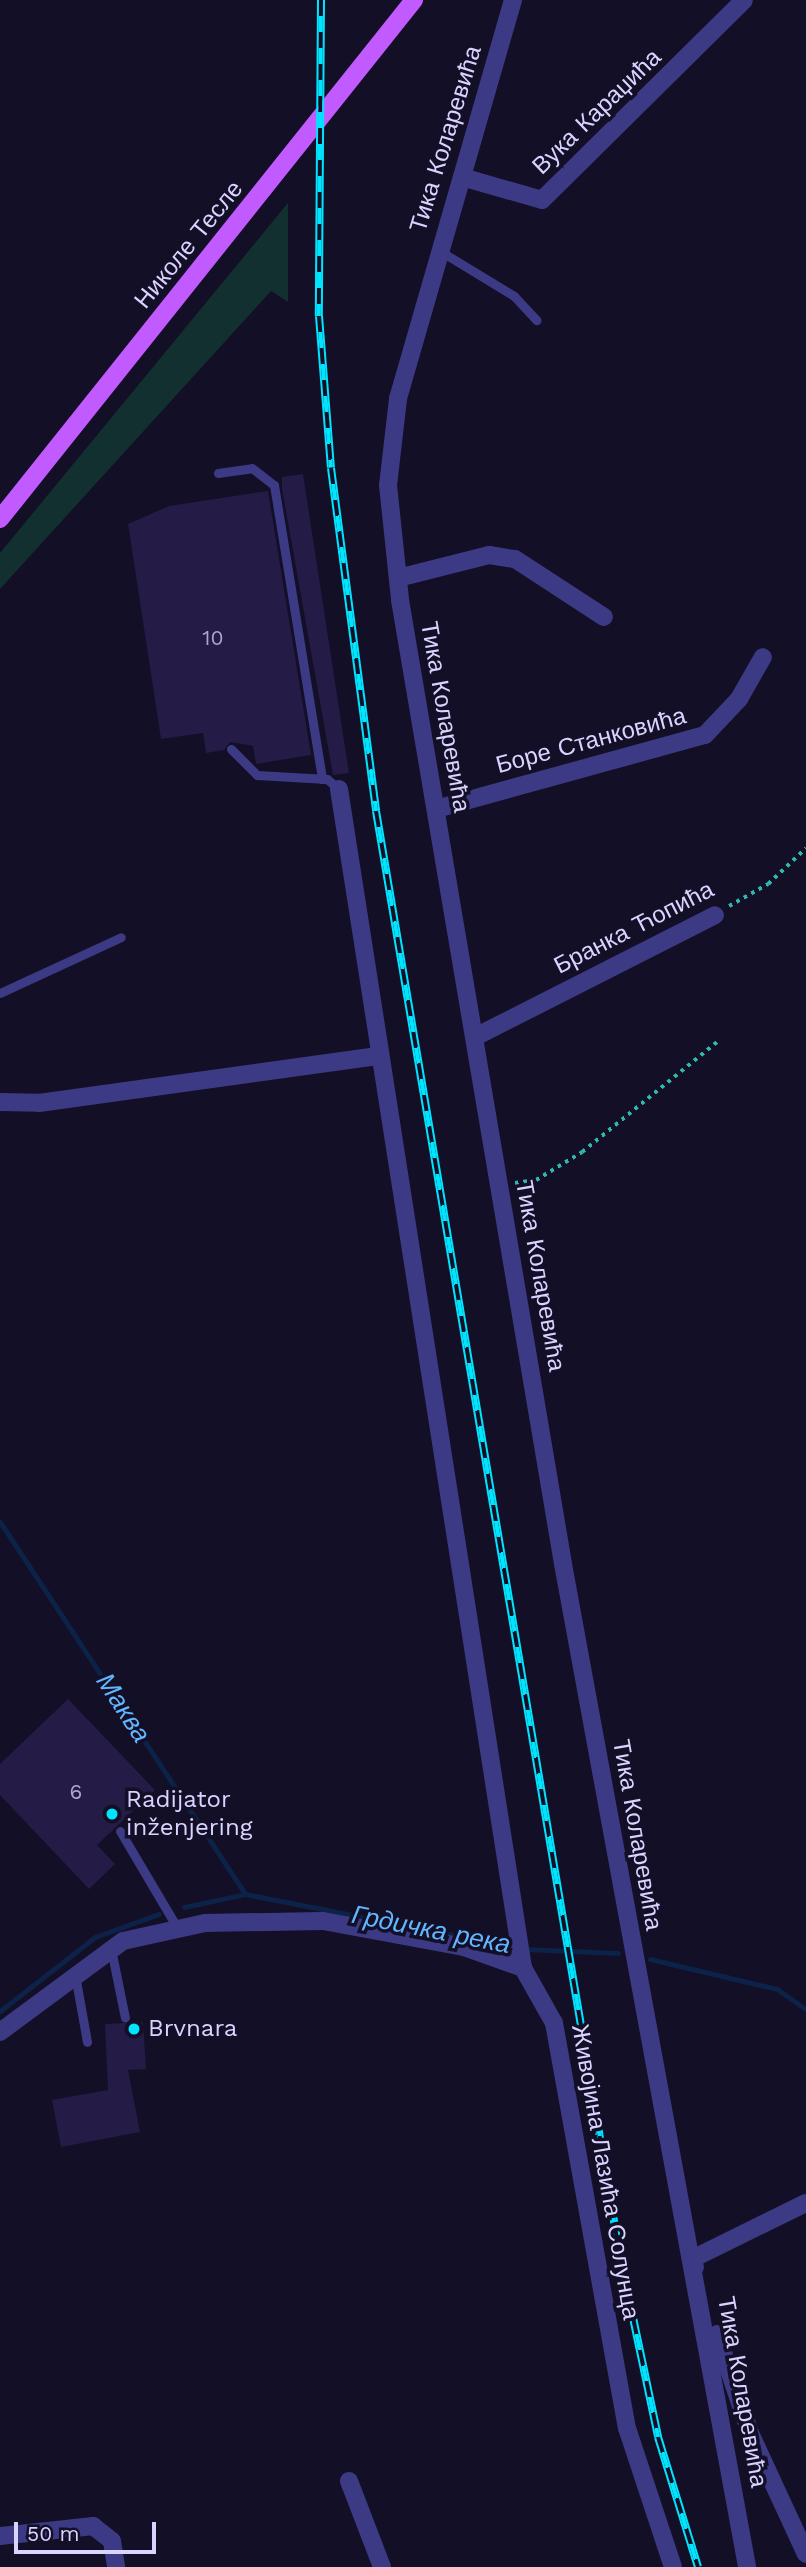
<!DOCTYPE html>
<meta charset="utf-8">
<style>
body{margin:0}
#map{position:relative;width:806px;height:2567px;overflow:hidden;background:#130f26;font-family:"Work Sans",sans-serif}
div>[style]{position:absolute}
.green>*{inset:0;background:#12302f}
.stream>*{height:5px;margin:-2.5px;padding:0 2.5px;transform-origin:2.5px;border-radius:2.5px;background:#0c2248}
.building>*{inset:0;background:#241b47}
.path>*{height:3.5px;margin-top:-1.75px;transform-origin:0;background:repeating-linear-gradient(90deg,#2fb8b0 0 3.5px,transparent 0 8.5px)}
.service>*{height:9px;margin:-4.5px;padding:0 4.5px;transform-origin:4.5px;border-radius:4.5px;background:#3d3a85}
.minor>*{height:18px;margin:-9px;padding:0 9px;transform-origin:9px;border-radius:9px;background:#3d3a85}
.primary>*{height:18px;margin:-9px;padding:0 9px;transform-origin:9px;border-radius:9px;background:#c25bff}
.rail>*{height:8px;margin-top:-4px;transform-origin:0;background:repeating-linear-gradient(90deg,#130f26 0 16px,#00e5ff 0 32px);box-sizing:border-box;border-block:2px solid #00e5ff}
.dots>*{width:19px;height:19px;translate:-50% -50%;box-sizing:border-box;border:4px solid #130f26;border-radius:50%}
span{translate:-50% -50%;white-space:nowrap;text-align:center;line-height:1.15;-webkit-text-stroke:7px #130f26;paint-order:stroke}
.number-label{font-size:21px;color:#aca6d1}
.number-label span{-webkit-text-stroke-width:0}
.street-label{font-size:24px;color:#d9d4ff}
.poi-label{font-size:24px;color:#d9d4ff}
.left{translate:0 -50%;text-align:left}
.water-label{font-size:26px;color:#62b6ff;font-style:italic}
.scale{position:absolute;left:14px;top:2522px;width:142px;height:32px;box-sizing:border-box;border:4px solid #d9d4ff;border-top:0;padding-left:9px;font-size:21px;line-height:24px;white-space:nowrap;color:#d9d4ff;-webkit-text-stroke:5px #130f26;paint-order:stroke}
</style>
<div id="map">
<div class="green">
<div style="clip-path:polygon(288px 203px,288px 302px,271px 291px,0 589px,0 553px)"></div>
</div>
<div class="stream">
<div style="left:0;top:1522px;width:445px;rotate:56.6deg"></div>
<div style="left:184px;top:1907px;width:62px;rotate:-12deg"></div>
<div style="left:245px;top:1894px;width:275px;rotate:11.1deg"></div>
<div style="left:524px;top:1949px;width:94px;rotate:2.4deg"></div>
<div style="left:650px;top:1959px;width:130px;rotate:13.3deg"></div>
<div style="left:777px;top:1989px;width:35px;rotate:35deg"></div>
<div style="left:0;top:2011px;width:120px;rotate:-37.9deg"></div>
<div style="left:95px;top:1937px;width:68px;rotate:-19.8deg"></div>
</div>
<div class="building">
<div style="clip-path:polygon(303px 474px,349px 773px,333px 775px,282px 489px,282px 477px)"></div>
<div style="clip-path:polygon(268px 491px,311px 755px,256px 764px,253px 746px,230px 742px,224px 750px,206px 753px,203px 733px,161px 739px,128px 524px,169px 506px)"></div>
<div style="clip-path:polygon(68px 1699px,155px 1790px,97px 1845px,115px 1864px,89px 1889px,0 1795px,0 1764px)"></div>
<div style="clip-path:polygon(143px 2022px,146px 2069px,128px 2070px,140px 2132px,61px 2147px,52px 2100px,108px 2090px,105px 2024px)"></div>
</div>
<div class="path">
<div style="left:729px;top:906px;width:45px;rotate:-29.4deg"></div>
<div style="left:768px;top:884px;width:52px;rotate:-43.5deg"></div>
<div style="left:515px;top:1183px;width:21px;rotate:-8deg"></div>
<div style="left:536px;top:1180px;width:54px;rotate:-31.3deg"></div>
<div style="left:582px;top:1152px;width:176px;rotate:-39.2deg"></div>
</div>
<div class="service">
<div style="left:440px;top:251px;width:87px;rotate:31.3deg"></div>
<div style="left:514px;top:296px;width:33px;rotate:47deg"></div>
<div style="left:218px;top:473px;width:34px;rotate:-8deg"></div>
<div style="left:252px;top:468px;width:28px;rotate:38deg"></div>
<div style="left:274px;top:485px;width:298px;rotate:80.7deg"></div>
<div style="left:231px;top:749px;width:37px;rotate:45deg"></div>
<div style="left:257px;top:775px;width:70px;rotate:3.3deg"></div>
<div style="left:327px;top:779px;width:16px;rotate:40deg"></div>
<div style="left:0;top:993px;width:133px;rotate:-24.8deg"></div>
<div style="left:120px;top:1831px;width:114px;rotate:59.4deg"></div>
<div style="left:111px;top:1949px;width:70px;rotate:78.5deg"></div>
<div style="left:75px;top:1975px;width:68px;rotate:79.8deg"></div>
</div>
<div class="minor">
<div style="left:513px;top:0;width:415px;rotate:106.1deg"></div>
<div style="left:398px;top:399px;width:87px;rotate:96.6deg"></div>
<div style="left:388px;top:485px;width:116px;rotate:84deg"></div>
<div style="left:400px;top:600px;width:978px;rotate:80.4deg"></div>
<div style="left:563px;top:1564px;width:1020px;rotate:79.6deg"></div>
<div style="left:462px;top:177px;width:83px;rotate:16deg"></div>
<div style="left:542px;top:200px;width:284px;rotate:-44.7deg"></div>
<div style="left:398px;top:578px;width:94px;rotate:-14.2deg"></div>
<div style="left:489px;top:555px;width:26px;rotate:9deg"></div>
<div style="left:515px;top:559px;width:106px;rotate:33.1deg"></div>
<div style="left:339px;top:789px;width:1193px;rotate:81.13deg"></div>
<div style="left:436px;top:809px;width:279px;rotate:-15.4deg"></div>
<div style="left:705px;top:735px;width:50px;rotate:-46.6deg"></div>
<div style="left:739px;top:699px;width:48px;rotate:-60.3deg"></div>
<div style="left:475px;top:1037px;width:269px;rotate:-26.9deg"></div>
<div style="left:0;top:1102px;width:39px;rotate:1deg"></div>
<div style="left:39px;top:1103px;width:342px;rotate:-7.9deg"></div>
<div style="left:0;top:2032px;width:153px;rotate:-36.5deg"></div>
<div style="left:123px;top:1941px;width:84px;rotate:-12.4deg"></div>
<div style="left:205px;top:1923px;width:118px;rotate:-1deg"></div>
<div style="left:323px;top:1921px;width:143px;rotate:10.4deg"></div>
<div style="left:464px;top:1947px;width:63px;rotate:19.6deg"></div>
<div style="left:523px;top:1968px;width:63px;rotate:60.6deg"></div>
<div style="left:554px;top:2023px;width:412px;rotate:79.8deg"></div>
<div style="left:627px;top:2428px;width:146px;rotate:71.7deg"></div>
<div style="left:695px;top:2267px;width:9px;rotate:-111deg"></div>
<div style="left:692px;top:2259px;width:127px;rotate:-26.2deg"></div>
<div style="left:717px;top:2334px;width:104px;rotate:71.6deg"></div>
<div style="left:750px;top:2433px;width:133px;rotate:65.2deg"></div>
<div style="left:349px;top:2481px;width:92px;rotate:69deg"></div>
<div style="left:0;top:2536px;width:94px;rotate:-6.1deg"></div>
<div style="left:93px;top:2526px;width:24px;rotate:38deg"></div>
<div style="left:112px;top:2541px;width:26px;rotate:81deg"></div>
</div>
<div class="primary">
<div style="left:0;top:519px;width:664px;rotate:-51.42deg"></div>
</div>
<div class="rail">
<div style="left:321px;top:0;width:316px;rotate:90.4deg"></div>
<div style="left:319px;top:316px;width:152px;rotate:85.5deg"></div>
<div style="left:331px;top:468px;width:346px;rotate:82.5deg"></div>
<div style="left:376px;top:811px;width:1465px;rotate:80.42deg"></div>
<div style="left:620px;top:2256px;width:185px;rotate:78.1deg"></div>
<div style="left:658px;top:2437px;width:136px;rotate:72.9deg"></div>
</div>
<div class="dots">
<div style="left:112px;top:1814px;background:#00e5ff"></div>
<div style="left:134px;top:2029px;background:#00e5ff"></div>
</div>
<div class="number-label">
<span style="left:213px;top:638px">10</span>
<span style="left:76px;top:1792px">6</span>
</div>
<div class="street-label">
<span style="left:597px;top:112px;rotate:-44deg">Вука Караџића</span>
<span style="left:446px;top:139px;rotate:-73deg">Тика Коларевића</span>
<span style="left:189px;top:245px;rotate:-51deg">Николе Тесле</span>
<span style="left:445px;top:717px;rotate:80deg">Тика Коларевића</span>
<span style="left:591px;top:741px;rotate:-15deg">Боре Станковића</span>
<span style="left:634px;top:928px;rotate:-27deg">Бранка Ћопића</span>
<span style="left:540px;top:1276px;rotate:80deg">Тика Коларевића</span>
<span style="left:637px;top:1835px;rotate:80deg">Тика Коларевића</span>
<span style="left:605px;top:2172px;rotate:80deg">Живојина Лазића Солунца</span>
<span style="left:742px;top:2392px;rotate:80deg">Тика Коларевића</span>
</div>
<div class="poi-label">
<span class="left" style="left:126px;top:1814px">Radijator<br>inženjering</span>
<span class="left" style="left:148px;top:2029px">Brvnara</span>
</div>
<div class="water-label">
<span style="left:123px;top:1708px;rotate:57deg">Маква</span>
<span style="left:431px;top:1930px;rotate:11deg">Грдичка река</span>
</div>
<div class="scale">50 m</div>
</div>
